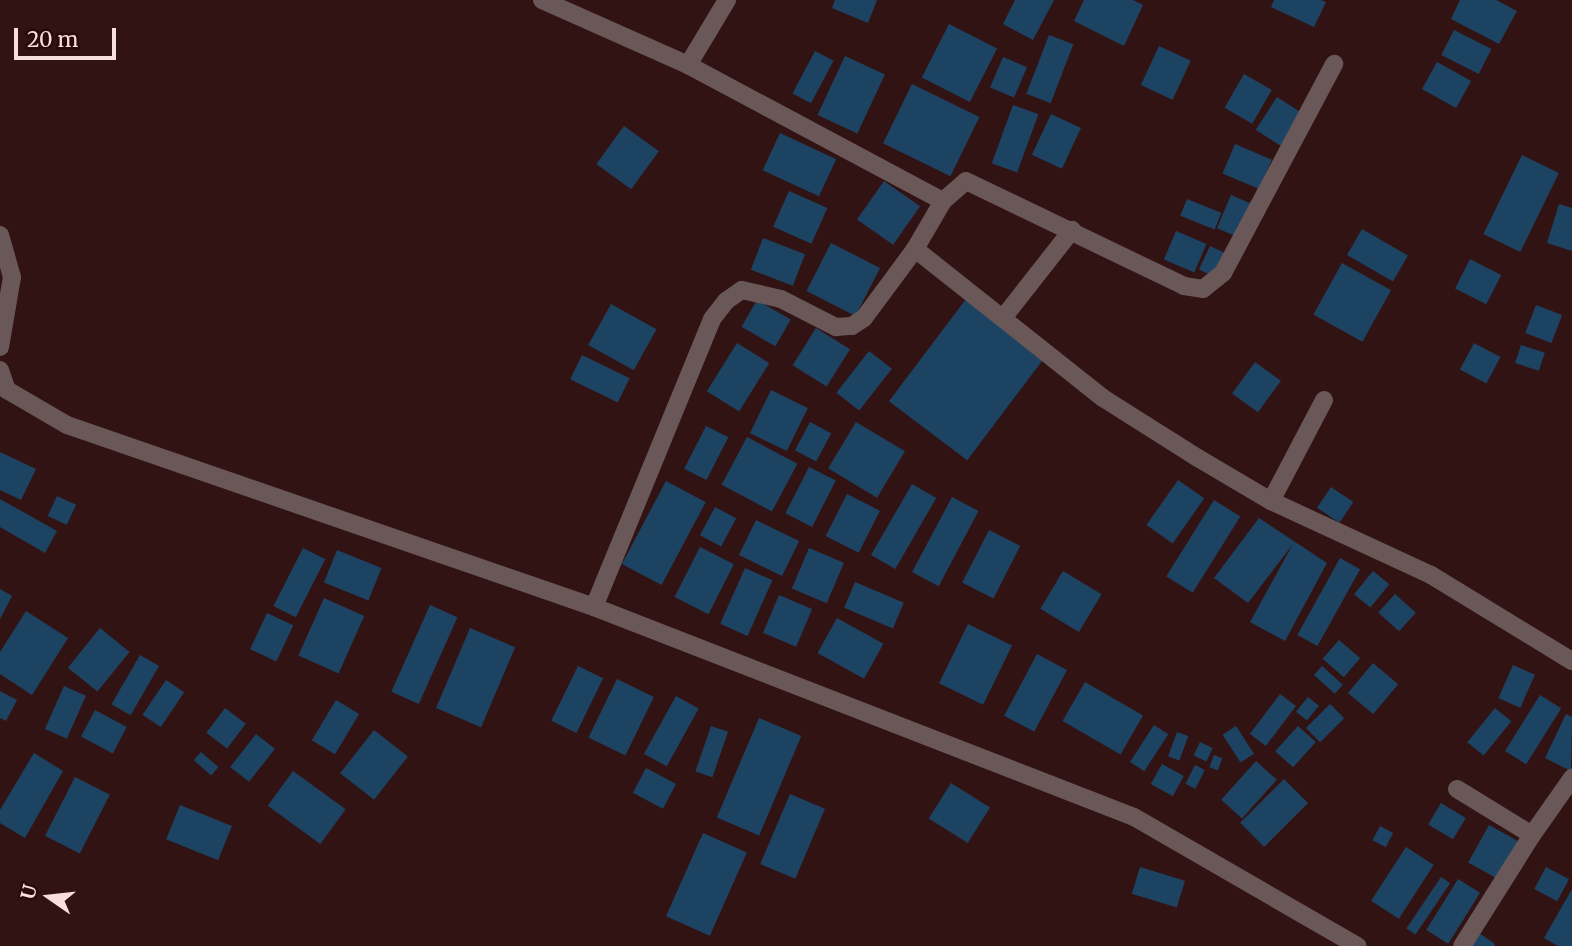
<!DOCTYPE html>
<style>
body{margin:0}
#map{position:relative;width:1572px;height:946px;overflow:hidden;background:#321314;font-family:Merriweather,serif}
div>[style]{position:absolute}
.building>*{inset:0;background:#1d4363;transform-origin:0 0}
.minor>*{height:18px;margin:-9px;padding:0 9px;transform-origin:9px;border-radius:9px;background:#695857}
span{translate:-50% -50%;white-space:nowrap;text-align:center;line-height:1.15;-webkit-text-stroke:5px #280a0b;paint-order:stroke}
.north{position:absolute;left:14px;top:862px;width:70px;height:70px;-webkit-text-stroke:5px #280a0b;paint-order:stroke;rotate:284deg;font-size:19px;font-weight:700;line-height:28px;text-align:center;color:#f6dfde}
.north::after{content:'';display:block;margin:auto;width:24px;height:32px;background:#f6dfde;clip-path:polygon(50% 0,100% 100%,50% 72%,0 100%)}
.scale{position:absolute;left:14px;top:28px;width:102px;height:32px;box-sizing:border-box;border:4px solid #f6dfde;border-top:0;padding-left:9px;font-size:21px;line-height:24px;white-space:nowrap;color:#f6dfde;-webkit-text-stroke:5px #280a0b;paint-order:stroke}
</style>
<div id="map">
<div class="building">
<div style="clip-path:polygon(835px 0,877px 0,868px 23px,832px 8px)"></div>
<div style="clip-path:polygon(1015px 0,1054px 0,1033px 40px,1003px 24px)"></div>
<div style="clip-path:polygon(1084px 0,1133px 0,1143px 5px,1124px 46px,1074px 21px)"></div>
<div style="clip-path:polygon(1274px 0,1321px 0,1326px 2px,1314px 27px,1271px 7px)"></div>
<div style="clip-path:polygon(1460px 0,1496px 0,1517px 11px,1499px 44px,1451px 19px)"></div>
<div style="left:949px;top:24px;width:54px;height:60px;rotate:27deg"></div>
<div style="left:1454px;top:30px;width:42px;height:28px;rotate:27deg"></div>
<div style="left:1049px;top:35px;width:26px;height:63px;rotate:21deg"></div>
<div style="left:1159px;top:46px;width:35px;height:43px;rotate:25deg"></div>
<div style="left:815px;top:51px;width:21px;height:48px;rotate:28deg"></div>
<div style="left:845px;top:56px;width:44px;height:65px;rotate:25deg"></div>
<div style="left:1003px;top:57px;width:26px;height:33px;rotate:23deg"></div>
<div style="left:1437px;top:62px;width:39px;height:31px;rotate:29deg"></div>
<div style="left:1244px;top:74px;width:32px;height:39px;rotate:30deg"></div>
<div style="left:912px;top:84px;width:75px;height:66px;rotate:26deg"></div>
<div style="left:1277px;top:97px;width:30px;height:39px;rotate:33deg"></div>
<div style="left:1013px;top:105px;width:27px;height:62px;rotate:20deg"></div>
<div style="left:1051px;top:114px;width:33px;height:45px;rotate:25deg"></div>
<div style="left:624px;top:126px;width:43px;height:47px;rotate:36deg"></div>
<div style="left:780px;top:133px;width:62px;height:41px;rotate:25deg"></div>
<div style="left:1235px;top:144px;width:40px;height:32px;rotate:23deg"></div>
<div style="left:1522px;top:155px;width:41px;height:88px;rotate:26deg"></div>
<div style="left:884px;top:181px;width:44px;height:47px;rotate:35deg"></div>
<div style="left:789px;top:191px;width:42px;height:39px;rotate:24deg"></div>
<div style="left:1231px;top:195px;width:21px;height:36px;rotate:23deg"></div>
<div style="left:1187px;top:199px;width:37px;height:18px;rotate:22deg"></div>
<div style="clip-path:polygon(1559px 204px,1572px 208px,1572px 251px,1547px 243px)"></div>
<div style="left:1362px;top:229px;width:53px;height:30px;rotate:30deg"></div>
<div style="left:1176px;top:231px;width:33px;height:31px;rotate:23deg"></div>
<div style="left:763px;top:238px;width:45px;height:34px;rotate:21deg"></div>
<div style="left:831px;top:243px;width:55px;height:54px;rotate:27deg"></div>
<div style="left:1210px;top:246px;width:17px;height:26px;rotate:25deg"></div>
<div style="left:1470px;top:259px;width:35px;height:33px;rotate:27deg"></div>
<div style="left:1342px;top:263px;width:56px;height:59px;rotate:29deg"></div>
<div style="left:966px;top:299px;width:98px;height:128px;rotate:37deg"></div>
<div style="left:757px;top:300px;width:39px;height:31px;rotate:30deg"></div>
<div style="left:611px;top:304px;width:52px;height:47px;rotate:29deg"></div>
<div style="left:1536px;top:305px;width:28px;height:30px;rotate:21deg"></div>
<div style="left:816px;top:328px;width:40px;height:44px;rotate:32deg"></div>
<div style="left:737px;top:343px;width:38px;height:57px;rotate:32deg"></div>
<div style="left:1474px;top:343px;width:30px;height:30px;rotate:28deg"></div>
<div style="left:1521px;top:345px;width:25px;height:19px;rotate:18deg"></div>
<div style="left:869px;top:351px;width:29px;height:53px;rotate:38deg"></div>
<div style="left:582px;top:355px;width:53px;height:27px;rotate:26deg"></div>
<div style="left:1255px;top:362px;width:32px;height:39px;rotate:36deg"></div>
<div style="left:771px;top:390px;width:41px;height:48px;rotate:26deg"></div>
<div style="left:810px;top:422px;width:24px;height:32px;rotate:28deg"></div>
<div style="left:856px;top:422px;width:57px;height:54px;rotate:31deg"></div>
<div style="left:706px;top:426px;width:25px;height:48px;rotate:27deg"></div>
<div style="left:747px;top:437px;width:57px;height:54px;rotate:28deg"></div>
<div style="clip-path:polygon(0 452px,36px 469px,21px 500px,0 490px)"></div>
<div style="left:809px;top:467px;width:30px;height:52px;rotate:27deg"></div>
<div style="left:1178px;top:480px;width:32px;height:55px;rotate:35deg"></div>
<div style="left:666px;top:481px;width:45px;height:94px;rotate:28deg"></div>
<div style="left:912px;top:484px;width:28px;height:82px;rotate:30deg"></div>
<div style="left:1331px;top:487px;width:27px;height:25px;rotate:34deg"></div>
<div style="left:847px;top:494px;width:37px;height:47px;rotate:27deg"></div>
<div style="left:57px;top:496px;width:21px;height:22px;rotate:25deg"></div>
<div style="left:952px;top:497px;width:30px;height:85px;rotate:28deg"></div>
<div style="clip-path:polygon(0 499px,57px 531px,45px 553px,0 527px)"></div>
<div style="left:1214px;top:500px;width:31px;height:90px;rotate:32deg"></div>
<div style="left:715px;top:507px;width:24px;height:32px;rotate:28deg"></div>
<div style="clip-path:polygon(1259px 518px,1327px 563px,1285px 641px,1250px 622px,1293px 544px,1248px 603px,1214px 578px)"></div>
<div style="left:756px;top:520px;width:48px;height:39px;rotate:26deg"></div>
<div style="left:989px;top:530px;width:35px;height:59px;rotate:27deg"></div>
<div style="left:700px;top:547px;width:38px;height:56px;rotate:27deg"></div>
<div style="left:303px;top:548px;width:25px;height:65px;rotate:27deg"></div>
<div style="left:809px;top:548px;width:38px;height:44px;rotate:23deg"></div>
<div style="left:337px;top:550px;width:48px;height:35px;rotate:22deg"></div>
<div style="left:1340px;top:558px;width:23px;height:88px;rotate:29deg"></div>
<div style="left:745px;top:568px;width:30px;height:61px;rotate:24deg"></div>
<div style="left:1063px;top:571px;width:45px;height:44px;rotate:31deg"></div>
<div style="left:1373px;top:571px;width:21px;height:30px;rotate:39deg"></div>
<div style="left:855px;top:582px;width:53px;height:28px;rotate:23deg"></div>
<div style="clip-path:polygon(0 589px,12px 596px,0 619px)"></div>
<div style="left:1395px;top:594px;width:28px;height:25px;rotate:42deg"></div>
<div style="left:779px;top:595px;width:36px;height:41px;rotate:23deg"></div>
<div style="left:324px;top:598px;width:44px;height:63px;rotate:24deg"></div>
<div style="left:430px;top:605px;width:30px;height:95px;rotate:24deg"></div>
<div style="clip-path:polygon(26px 611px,68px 638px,32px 695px,0 674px,0 652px)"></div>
<div style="left:267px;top:613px;width:29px;height:40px;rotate:25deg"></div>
<div style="left:837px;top:618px;width:53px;height:40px;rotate:29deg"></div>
<div style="left:968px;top:624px;width:49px;height:66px;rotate:26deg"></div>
<div style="left:100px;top:628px;width:38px;height:51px;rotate:39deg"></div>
<div style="left:470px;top:628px;width:49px;height:87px;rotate:23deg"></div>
<div style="left:1339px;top:640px;width:28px;height:25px;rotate:41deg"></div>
<div style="left:1037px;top:654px;width:34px;height:70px;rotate:28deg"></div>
<div style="left:140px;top:655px;width:22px;height:57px;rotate:30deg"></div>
<div style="left:1373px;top:663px;width:33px;height:39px;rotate:40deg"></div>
<div style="left:1513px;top:665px;width:24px;height:36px;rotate:24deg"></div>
<div style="left:578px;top:666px;width:28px;height:61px;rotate:26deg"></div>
<div style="left:1322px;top:666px;width:28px;height:12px;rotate:42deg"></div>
<div style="left:617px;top:679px;width:41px;height:65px;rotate:26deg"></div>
<div style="left:166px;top:680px;width:22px;height:42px;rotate:34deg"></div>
<div style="left:1085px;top:682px;width:67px;height:45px;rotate:30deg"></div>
<div style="left:64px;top:686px;width:24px;height:47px;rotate:24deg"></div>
<div style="clip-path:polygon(0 691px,17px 700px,6px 721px,0 718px)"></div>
<div style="left:1280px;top:694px;width:20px;height:50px;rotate:37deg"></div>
<div style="left:1540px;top:695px;width:25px;height:66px;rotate:32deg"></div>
<div style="left:676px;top:696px;width:26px;height:66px;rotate:29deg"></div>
<div style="left:1308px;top:697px;width:14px;height:19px;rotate:39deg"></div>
<div style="left:336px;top:700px;width:27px;height:47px;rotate:31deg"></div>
<div style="left:1330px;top:704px;width:20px;height:34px;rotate:45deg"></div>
<div style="left:225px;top:708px;width:26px;height:31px;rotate:37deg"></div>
<div style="left:1495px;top:708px;width:21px;height:44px;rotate:39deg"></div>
<div style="left:95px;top:710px;width:36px;height:30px;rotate:28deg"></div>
<div style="clip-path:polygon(1566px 714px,1572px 717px,1571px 771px,1545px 758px)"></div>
<div style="left:759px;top:718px;width:46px;height:108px;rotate:23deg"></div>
<div style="left:1154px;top:725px;width:17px;height:44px;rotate:33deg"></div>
<div style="left:711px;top:726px;width:18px;height:48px;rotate:19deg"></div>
<div style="left:1236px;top:726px;width:33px;height:16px;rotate:57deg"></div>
<div style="left:1298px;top:726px;width:24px;height:34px;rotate:42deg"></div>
<div style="left:374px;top:730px;width:43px;height:55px;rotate:38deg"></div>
<div style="left:1177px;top:732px;width:12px;height:26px;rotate:20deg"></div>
<div style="left:256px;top:734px;width:24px;height:42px;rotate:38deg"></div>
<div style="left:1200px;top:742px;width:14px;height:15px;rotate:25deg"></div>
<div style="left:201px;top:752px;width:23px;height:11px;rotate:41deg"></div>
<div style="clip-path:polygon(34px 753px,63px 771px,25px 838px,0 823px,0 810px)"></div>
<div style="left:1214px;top:755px;width:9px;height:13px;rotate:21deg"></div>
<div style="left:1256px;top:761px;width:28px;height:52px;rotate:42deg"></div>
<div style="left:1162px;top:764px;width:25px;height:23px;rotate:29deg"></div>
<div style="left:1195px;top:765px;width:11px;height:21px;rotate:27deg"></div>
<div style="left:646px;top:768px;width:34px;height:28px;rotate:28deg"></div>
<div style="left:293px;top:771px;width:65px;height:43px;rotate:36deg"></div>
<div style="left:75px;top:777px;width:39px;height:66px;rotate:27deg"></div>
<div style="left:1284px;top:779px;width:34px;height:62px;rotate:45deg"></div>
<div style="left:951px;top:783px;width:46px;height:42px;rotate:32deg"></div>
<div style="left:790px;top:794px;width:38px;height:76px;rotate:23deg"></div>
<div style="left:1441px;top:803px;width:29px;height:25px;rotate:31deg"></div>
<div style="left:180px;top:805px;width:56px;height:37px;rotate:22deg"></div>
<div style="left:1489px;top:825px;width:33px;height:43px;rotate:29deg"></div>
<div style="left:1380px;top:826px;width:15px;height:16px;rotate:28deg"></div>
<div style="left:703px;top:833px;width:48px;height:91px;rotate:24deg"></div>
<div style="left:1406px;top:847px;width:33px;height:64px;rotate:33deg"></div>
<div style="left:1140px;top:867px;width:47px;height:28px;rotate:17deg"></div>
<div style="left:1546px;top:867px;width:26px;height:25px;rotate:28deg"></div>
<div style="left:1441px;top:877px;width:11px;height:62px;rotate:34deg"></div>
<div style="left:1458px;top:879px;width:26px;height:60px;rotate:32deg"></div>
<div style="clip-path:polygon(1572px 889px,1572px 946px,1558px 946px,1544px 938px)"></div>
<div style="clip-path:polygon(1479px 933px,1495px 944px,1494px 946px,1470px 946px)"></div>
</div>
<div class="minor">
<div style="left:542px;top:0;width:160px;rotate:24deg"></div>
<div style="left:688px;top:65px;width:289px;rotate:28.1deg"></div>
<div style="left:688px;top:65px;width:76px;rotate:-59deg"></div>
<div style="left:0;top:235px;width:44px;rotate:74.1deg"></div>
<div style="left:12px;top:277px;width:71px;rotate:99.7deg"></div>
<div style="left:915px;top:249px;width:240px;rotate:38.4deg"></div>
<div style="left:1103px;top:398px;width:112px;rotate:32.3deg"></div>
<div style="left:1198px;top:458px;width:85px;rotate:30.5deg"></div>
<div style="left:1271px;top:501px;width:176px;rotate:24.8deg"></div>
<div style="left:1431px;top:575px;width:165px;rotate:31.4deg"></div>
<div style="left:1003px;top:318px;width:112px;rotate:-51.9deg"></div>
<div style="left:0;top:370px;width:21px;rotate:71deg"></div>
<div style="left:7px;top:390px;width:69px;rotate:30.3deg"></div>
<div style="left:67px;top:425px;width:558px;rotate:19.05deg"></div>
<div style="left:594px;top:607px;width:579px;rotate:21.25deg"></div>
<div style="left:1134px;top:817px;width:258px;rotate:30deg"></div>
<div style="left:1271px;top:501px;width:114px;rotate:-62.3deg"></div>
<div style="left:594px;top:607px;width:311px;rotate:-67.7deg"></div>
<div style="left:712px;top:319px;width:23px;rotate:-52deg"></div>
<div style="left:726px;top:301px;width:19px;rotate:-35deg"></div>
<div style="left:742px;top:290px;width:40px;rotate:13deg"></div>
<div style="left:781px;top:299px;width:62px;rotate:27deg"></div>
<div style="left:836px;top:327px;width:16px;rotate:-4deg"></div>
<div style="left:852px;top:326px;width:14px;rotate:-34deg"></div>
<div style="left:864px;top:318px;width:86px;rotate:-53.5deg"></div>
<div style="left:915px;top:249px;width:56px;rotate:-59.7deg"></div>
<div style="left:943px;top:201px;width:30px;rotate:-41deg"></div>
<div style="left:966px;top:181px;width:242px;rotate:25.7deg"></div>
<div style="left:1184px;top:286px;width:19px;rotate:9deg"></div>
<div style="left:1203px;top:289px;width:26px;rotate:-39deg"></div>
<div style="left:1223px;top:273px;width:237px;rotate:-62deg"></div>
<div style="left:1457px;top:789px;width:88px;rotate:31.5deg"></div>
<div style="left:1532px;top:835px;width:131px;rotate:122.2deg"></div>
<div style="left:1532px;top:835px;width:70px;rotate:-54.9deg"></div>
</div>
<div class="north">U</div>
<div class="scale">20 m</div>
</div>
